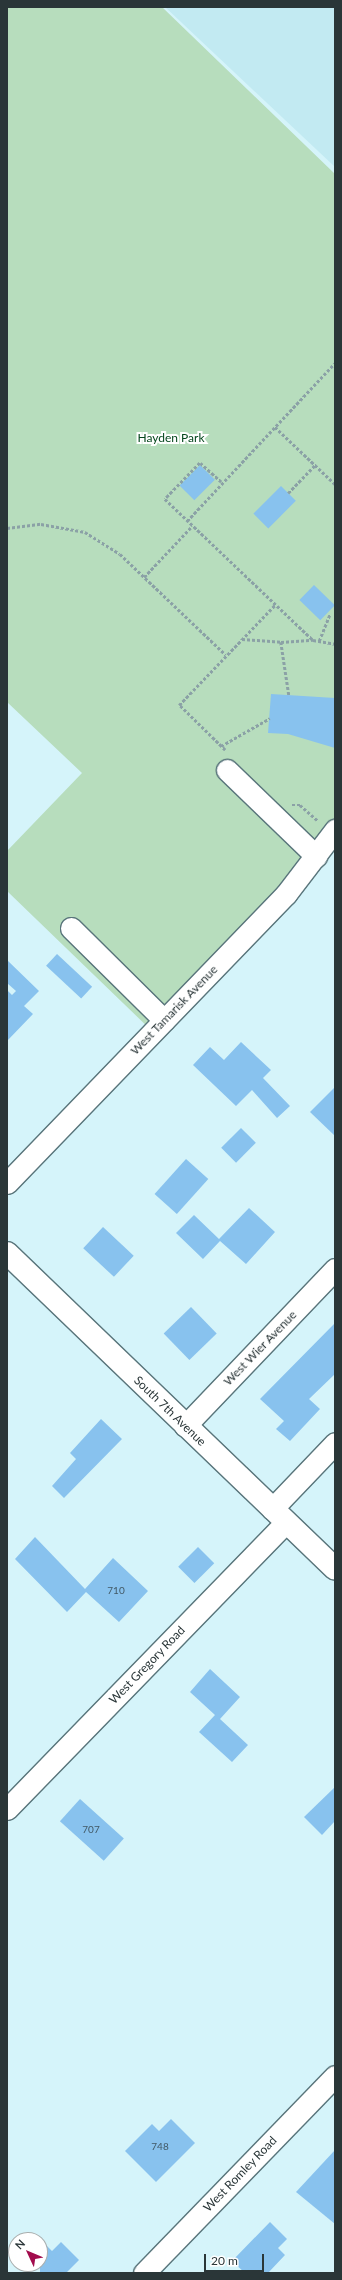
<!DOCTYPE html>
<style>
body{margin:0}
#map{position:relative;width:342px;height:2280px;overflow:hidden;background:#d5f4fa;font-family:Lato,sans-serif}
div>[style]{position:absolute}
.built>*{inset:0;background:#c2eaf2}
.green>*{inset:0;background:#b7ddbd}
.building>*{inset:0;background:#88c2ee;transform-origin:0 0}
.path>*{height:2.5px;margin-top:-1.25px;transform-origin:0;background:repeating-linear-gradient(90deg,#8ba1a6 0 3px,transparent 0 5px)}
.roads{filter:drop-shadow(1px 0 #59757b) drop-shadow(-1px 0 #59757b) drop-shadow(0 1px #59757b) drop-shadow(0 -1px #59757b)}
.minor>*{height:21px;margin:-10.5px;padding:0 10.5px;transform-origin:10.5px;border-radius:10.5px;background:#fff}
.major>*{height:22px;margin:-11px;padding:0 11px;transform-origin:11px;border-radius:11px;background:#fff}
span{translate:-50% -50%;white-space:nowrap;text-align:center;line-height:1.15;-webkit-text-stroke:4px #fff;paint-order:stroke}
.number-label{font-size:10px;color:#425966}
.number-label span{-webkit-text-stroke-width:0}
.park-label{font-size:12px;color:#05471d}
.street-label{font-size:12px;color:#2a3638}
.frame{position:absolute;inset:0;border:8px solid #2a3638;pointer-events:none}
.north{position:absolute;left:8px;top:2232px;width:40px;height:40px;box-sizing:border-box;background:#fff;border:1px solid #aaafaf;border-radius:50%;rotate:314deg;font-size:11px;font-weight:700;line-height:16px;text-align:center;color:#2a3638}
.north::after{content:'';display:block;margin:auto;width:14px;height:18px;background:#a20c4d;clip-path:polygon(50% 0,100% 100%,50% 72%,0 100%)}
.scale{position:absolute;left:204px;top:2254px;width:60px;height:18px;box-sizing:border-box;border:2px solid #2a3638;border-top:0;padding-left:5px;font-size:12px;line-height:14px;white-space:nowrap;color:#2a3638;-webkit-text-stroke:3px #fff;paint-order:stroke}
</style>
<div id="map">
<div class="built">
<div style="clip-path:polygon(165px 7px,335px 7px,335px 167px)"></div>
</div>
<div class="green">
<div style="clip-path:polygon(7px 7px,162px 7px,335px 174px,335px 832px,153px 1032px,7px 891px,7px 851px,82px 773px,7px 702px)"></div>
</div>
<div class="building">
<div style="left:200px;top:465px;width:21px;height:29px;rotate:45deg"></div>
<div style="left:281px;top:486px;width:21px;height:39px;rotate:45deg"></div>
<div style="left:314px;top:585px;width:29px;height:21px;rotate:44deg"></div>
<div style="clip-path:polygon(271px 694px,335px 698px,335px 748px,288px 734px,268px 733px)"></div>
<div style="left:57px;top:954px;width:48px;height:16px;rotate:43deg"></div>
<div style="clip-path:polygon(7px 960px,39px 991px,24px 1006px,33px 1014px,7px 1041px,7px 990px,12px 995px,16px 991px,7px 983px)"></div>
<div style="clip-path:polygon(241px 1042px,271px 1070px,263px 1078px,290px 1106px,277px 1118px,252px 1090px,236px 1106px,193px 1065px,210px 1047px,224px 1060px)"></div>
<div style="clip-path:polygon(335px 1087px,335px 1136px,310px 1112px)"></div>
<div style="left:241px;top:1128px;width:21px;height:28px;rotate:45deg"></div>
<div style="left:186px;top:1159px;width:30px;height:47px;rotate:42deg"></div>
<div style="clip-path:polygon(249px 1208px,275px 1232px,246px 1264px,220px 1241px,203px 1259px,176px 1233px,194px 1215px,219px 1239px)"></div>
<div style="left:103px;top:1227px;width:42px;height:29px;rotate:43deg"></div>
<div style="left:191px;top:1307px;width:37px;height:38px;rotate:46deg"></div>
<div style="clip-path:polygon(335px 1323px,335px 1374px,309px 1399px,320px 1409px,290px 1441px,276px 1429px,284px 1421px,260px 1399px)"></div>
<div style="clip-path:polygon(101px 1419px,122px 1439px,64px 1498px,52px 1486px,76px 1459px,70px 1453px)"></div>
<div style="clip-path:polygon(35px 1537px,85px 1589px,113px 1558px,148px 1591px,119px 1622px,86px 1592px,67px 1612px,15px 1559px)"></div>
<div style="left:198px;top:1547px;width:23px;height:28px;rotate:45deg"></div>
<div style="clip-path:polygon(210px 1669px,240px 1697px,220px 1719px,248px 1745px,232px 1762px,199px 1732px,215px 1715px,190px 1692px)"></div>
<div style="clip-path:polygon(335px 1787px,335px 1821px,322px 1835px,304px 1817px)"></div>
<div style="left:80px;top:1799px;width:59px;height:30px;rotate:42deg"></div>
<div style="clip-path:polygon(171px 2119px,195px 2143px,156px 2182px,125px 2151px,152px 2124px,159px 2131px)"></div>
<div style="clip-path:polygon(335px 2150px,335px 2224px,296px 2192px)"></div>
<div style="clip-path:polygon(270px 2222px,287px 2239px,278px 2248px,285px 2255px,268px 2273px,245px 2273px,232px 2261px)"></div>
<div style="clip-path:polygon(40px 2239px,52px 2251px,61px 2242px,79px 2260px,66px 2273px,40px 2273px)"></div>
</div>
<div class="path">
<div style="left:275px;top:427px;width:83px;rotate:43.5deg"></div>
<div style="left:221px;top:482px;width:28px;rotate:-138deg"></div>
<div style="left:200px;top:463px;width:50px;rotate:134.2deg"></div>
<div style="left:165px;top:499px;width:204px;rotate:43.6deg"></div>
<div style="left:313px;top:640px;width:22px;rotate:10deg"></div>
<div style="left:288px;top:493px;width:39px;rotate:-46deg"></div>
<div style="left:187px;top:521px;width:216px;rotate:-46.9deg"></div>
<div style="left:7px;top:528px;width:34px;rotate:-7deg"></div>
<div style="left:41px;top:524px;width:45px;rotate:10.3deg"></div>
<div style="left:85px;top:532px;width:41px;rotate:32.2deg"></div>
<div style="left:120px;top:554px;width:146px;rotate:43.6deg"></div>
<div style="left:144px;top:577px;width:70px;rotate:-46.7deg"></div>
<div style="left:242px;top:639px;width:39px;rotate:4deg"></div>
<div style="left:281px;top:642px;width:54px;rotate:81.4deg"></div>
<div style="left:319px;top:641px;width:29px;rotate:-68deg"></div>
<div style="left:281px;top:642px;width:32px;rotate:-4deg"></div>
<div style="left:221px;top:746px;width:56px;rotate:-29.7deg"></div>
<div style="left:225px;top:750px;width:64px;rotate:-135.6deg"></div>
<div style="left:179px;top:705px;width:139px;rotate:-46.2deg"></div>
<div style="left:292px;top:805px;width:8px"></div>
<div style="left:300px;top:805px;width:23px;rotate:41deg"></div>
</div>
<div class="roads">
<div class="minor">
<div style="left:227px;top:770px;width:124px;rotate:44deg"></div>
<div style="left:71px;top:928px;width:131px;rotate:44.7deg"></div>
<div style="left:7px;top:1183px;width:402px;rotate:-46deg"></div>
<div style="left:286px;top:894px;width:81px;rotate:-52.6deg"></div>
<div style="left:185px;top:1426px;width:217px;rotate:-46.3deg"></div>
<div style="left:272px;top:1509px;width:91px;rotate:-46.3deg"></div>
<div style="left:7px;top:1809px;width:400px;rotate:-45.8deg"></div>
<div style="left:144px;top:2273px;width:274px;rotate:-45.9deg"></div>
</div>
<div class="major">
<div style="left:7px;top:1253px;width:455px;rotate:43.9deg"></div>
</div>
</div>
<div class="number-label">
<span style="left:116px;top:1591px">710</span>
<span style="left:91px;top:1830px">707</span>
<span style="left:160px;top:2147px">748</span>
</div>
<div class="park-label">
<span style="left:171px;top:438px">Hayden Park</span>
</div>
<div class="street-label">
<span style="left:174px;top:1010px;rotate:-46deg">West Tamarisk Avenue</span>
<span style="left:260px;top:1348px;rotate:-46deg">West Wier Avenue</span>
<span style="left:170px;top:1411px;rotate:44deg">South 7th Avenue</span>
<span style="left:147px;top:1665px;rotate:-46deg">West Gregory Road</span>
<span style="left:240px;top:2174px;rotate:-46deg">West Romley Road</span>
</div>
<div class="frame"></div>
<div class="north">N</div>
<div class="scale">20 m</div>
</div>
